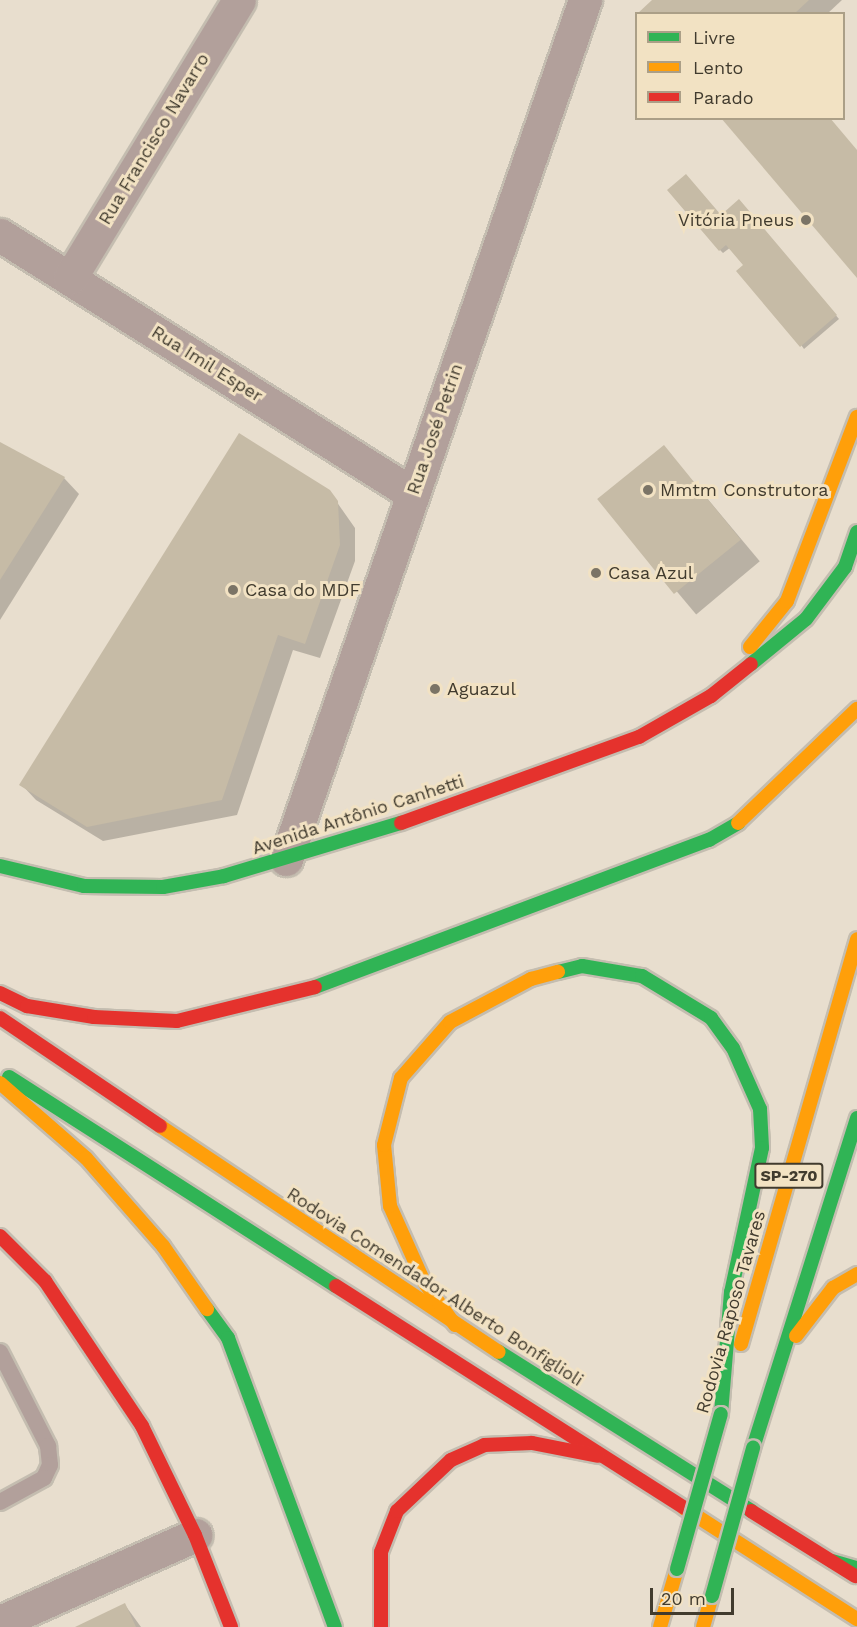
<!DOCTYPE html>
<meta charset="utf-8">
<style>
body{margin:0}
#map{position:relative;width:857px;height:1627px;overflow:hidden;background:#e8dece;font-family:"Work Sans",sans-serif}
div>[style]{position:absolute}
.shadow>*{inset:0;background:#0003;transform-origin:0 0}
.building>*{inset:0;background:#c6bba6;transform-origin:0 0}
.roads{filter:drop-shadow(2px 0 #c4bdb0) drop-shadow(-2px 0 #c4bdb0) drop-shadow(0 2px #c4bdb0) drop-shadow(0 -2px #c4bdb0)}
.lane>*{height:16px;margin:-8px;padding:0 8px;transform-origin:8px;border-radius:8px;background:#b2a09b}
.street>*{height:33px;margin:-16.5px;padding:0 16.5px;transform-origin:16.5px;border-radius:16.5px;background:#b2a09b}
.fast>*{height:14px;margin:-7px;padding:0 7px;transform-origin:7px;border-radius:7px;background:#30b455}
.slow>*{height:14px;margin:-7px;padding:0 7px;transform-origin:7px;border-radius:7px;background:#ff9f0a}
.jam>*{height:14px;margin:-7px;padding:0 7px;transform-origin:7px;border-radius:7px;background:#e5322d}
.bridges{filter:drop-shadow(2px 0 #c4bdb0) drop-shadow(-2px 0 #c4bdb0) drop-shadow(0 2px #c4bdb0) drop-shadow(0 -2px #c4bdb0)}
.fast-bridge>*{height:14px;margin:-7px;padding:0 7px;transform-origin:7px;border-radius:7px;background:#30b455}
.dots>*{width:16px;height:16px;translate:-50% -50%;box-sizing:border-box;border:3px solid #f2e2c3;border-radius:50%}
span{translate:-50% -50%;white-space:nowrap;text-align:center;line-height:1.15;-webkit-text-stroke:6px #f2e2c3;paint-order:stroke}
.shield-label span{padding:2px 4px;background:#f2e2c3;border:2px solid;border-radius:4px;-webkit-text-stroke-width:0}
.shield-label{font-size:16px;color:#413b2e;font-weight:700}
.street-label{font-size:18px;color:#413b2e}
.poi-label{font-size:18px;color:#413b2e}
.right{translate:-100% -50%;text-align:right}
.left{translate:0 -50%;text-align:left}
.legend{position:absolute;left:635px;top:12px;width:210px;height:108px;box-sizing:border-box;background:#f2e2c3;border:2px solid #ab9f87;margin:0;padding:8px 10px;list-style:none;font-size:18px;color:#413b2e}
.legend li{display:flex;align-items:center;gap:12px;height:30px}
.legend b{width:30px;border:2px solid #ab9f87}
.scale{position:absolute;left:650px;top:1588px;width:84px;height:27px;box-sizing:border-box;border:3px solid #413b2e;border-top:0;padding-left:8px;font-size:18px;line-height:21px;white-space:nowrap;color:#413b2e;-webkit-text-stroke:4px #f2e2c3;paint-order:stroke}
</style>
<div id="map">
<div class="shadow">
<div style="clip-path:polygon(655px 0,842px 0,827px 14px,639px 14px)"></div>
<div style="clip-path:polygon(743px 205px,839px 319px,804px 349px,731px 247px,723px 253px,720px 250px,721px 216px)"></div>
<div style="clip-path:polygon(0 444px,64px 478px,79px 494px,0 620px)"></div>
<div style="left:664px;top:447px;width:149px;height:83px;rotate:50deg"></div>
<div style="clip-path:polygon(329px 491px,355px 528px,355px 561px,320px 658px,293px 650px,237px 815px,103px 841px,36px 800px,21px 784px)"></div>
<div style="clip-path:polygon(125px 1605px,141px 1627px,78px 1627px)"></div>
</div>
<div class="building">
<div style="clip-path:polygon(652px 0,809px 0,794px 14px,637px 14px)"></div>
<div style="clip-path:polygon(721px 118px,830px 118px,857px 150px,857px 278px)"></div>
<div style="clip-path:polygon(686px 174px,721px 215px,739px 199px,837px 315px,800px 347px,736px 271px,743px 265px,726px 245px,719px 251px,667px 190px)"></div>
<div style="clip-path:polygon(239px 433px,330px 490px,338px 501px,340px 545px,305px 644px,278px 635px,222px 800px,87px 827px,19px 785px)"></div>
<div style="clip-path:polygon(0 442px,65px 477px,0 580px)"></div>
<div style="left:664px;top:445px;width:122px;height:86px;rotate:51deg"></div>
<div style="clip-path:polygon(125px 1603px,136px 1627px,75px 1627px)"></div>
</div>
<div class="roads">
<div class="lane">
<div style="left:0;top:1352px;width:106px;rotate:62.9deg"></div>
<div style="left:48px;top:1446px;width:19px;rotate:84deg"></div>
<div style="left:50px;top:1465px;width:14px;rotate:115deg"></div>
<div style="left:44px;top:1478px;width:50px;rotate:151.4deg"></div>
</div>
<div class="street">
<div style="left:0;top:235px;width:487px;rotate:32.1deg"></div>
<div style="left:70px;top:278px;width:325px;rotate:-58.7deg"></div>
<div style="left:286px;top:859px;width:910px;rotate:-70.81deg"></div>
<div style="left:0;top:1622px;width:214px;rotate:-24deg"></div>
</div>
<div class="fast">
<div style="left:751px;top:664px;width:71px;rotate:-39.3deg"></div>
<div style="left:806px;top:619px;width:65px;rotate:-53.1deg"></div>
<div style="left:845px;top:567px;width:37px;rotate:-71deg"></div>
<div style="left:0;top:866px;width:86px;rotate:13.4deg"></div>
<div style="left:84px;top:886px;width:79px;rotate:0.7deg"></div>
<div style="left:163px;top:887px;width:62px;rotate:-10.2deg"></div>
<div style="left:224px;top:876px;width:185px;rotate:-16.7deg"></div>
<div style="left:558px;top:972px;width:25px;rotate:-14deg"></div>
<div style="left:582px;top:966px;width:61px;rotate:9.5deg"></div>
<div style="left:642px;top:976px;width:81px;rotate:31.3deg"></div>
<div style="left:711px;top:1018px;width:37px;rotate:54deg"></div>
<div style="left:733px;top:1048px;width:67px;rotate:66.1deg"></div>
<div style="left:760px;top:1109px;width:39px;rotate:87deg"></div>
<div style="left:762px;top:1148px;width:147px;rotate:102.1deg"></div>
<div style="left:731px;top:1292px;width:122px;rotate:94.7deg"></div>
<div style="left:315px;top:987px;width:421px;rotate:-20.5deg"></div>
<div style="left:709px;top:840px;width:34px;rotate:-30deg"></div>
<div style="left:9px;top:1077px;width:388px;rotate:32.6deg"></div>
<div style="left:207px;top:1309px;width:36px;rotate:54deg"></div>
<div style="left:228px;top:1338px;width:308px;rotate:69.7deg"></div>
<div style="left:499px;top:1352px;width:298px;rotate:32.2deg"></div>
<div style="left:753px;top:1448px;width:346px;rotate:-72.5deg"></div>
<div style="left:832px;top:1561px;width:26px;rotate:16deg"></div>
</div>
<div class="slow">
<div style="left:750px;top:647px;width:59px;rotate:-51.2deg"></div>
<div style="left:787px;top:601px;width:197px;rotate:-69.2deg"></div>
<div style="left:738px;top:823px;width:165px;rotate:-43.8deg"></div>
<div style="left:0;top:1083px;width:114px;rotate:41.1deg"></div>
<div style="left:86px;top:1158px;width:117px;rotate:48.8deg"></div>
<div style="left:163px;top:1246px;width:77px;rotate:55.1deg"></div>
<div style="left:160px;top:1126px;width:407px;rotate:33.7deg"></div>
<div style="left:455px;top:1325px;width:53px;rotate:-125.8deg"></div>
<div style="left:424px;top:1282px;width:83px;rotate:-114.1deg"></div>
<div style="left:390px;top:1206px;width:61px;rotate:-95.6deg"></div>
<div style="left:384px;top:1145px;width:69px;rotate:-75.8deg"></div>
<div style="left:401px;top:1078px;width:74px;rotate:-48.8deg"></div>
<div style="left:450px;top:1022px;width:92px;rotate:-28deg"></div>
<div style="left:531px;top:979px;width:28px;rotate:-15deg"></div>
<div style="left:796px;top:1336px;width:61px;rotate:-52.4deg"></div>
<div style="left:833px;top:1288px;width:28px;rotate:-30deg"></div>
<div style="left:741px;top:1344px;width:421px;rotate:-74deg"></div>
<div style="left:684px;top:1508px;width:206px;rotate:32.7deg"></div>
<div style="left:660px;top:1627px;width:60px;rotate:-73.7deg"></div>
<div style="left:703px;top:1627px;width:32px;rotate:-74deg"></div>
</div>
<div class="jam">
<div style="left:401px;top:823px;width:253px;rotate:-19.9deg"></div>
<div style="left:639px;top:737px;width:83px;rotate:-29.7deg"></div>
<div style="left:711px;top:696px;width:51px;rotate:-38.7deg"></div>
<div style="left:0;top:993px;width:30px;rotate:26deg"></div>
<div style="left:27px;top:1006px;width:68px;rotate:9.3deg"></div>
<div style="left:94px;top:1017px;width:83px;rotate:2.8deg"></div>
<div style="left:177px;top:1021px;width:142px;rotate:-13.8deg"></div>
<div style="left:0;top:1018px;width:193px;rotate:34deg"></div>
<div style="left:0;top:1236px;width:64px;rotate:45deg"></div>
<div style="left:45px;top:1281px;width:174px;rotate:56.2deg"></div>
<div style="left:142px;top:1426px;width:121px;rotate:64.1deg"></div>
<div style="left:195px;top:1535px;width:99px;rotate:68.6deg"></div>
<div style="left:336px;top:1286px;width:413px;rotate:32.5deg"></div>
<div style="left:751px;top:1511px;width:123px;rotate:32deg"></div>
<div style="left:381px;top:1627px;width:75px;rotate:-90deg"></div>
<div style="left:381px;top:1552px;width:44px;rotate:-68.7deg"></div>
<div style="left:397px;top:1511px;width:74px;rotate:-43.4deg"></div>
<div style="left:451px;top:1460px;width:36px;rotate:-24deg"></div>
<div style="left:484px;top:1445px;width:48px;rotate:-2.4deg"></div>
<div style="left:532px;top:1443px;width:67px;rotate:11.1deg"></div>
</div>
</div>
<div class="bridges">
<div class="fast-bridge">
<div style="left:677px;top:1569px;width:161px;rotate:-74.2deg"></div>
<div style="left:712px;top:1596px;width:154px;rotate:-74.5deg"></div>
</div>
</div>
<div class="dots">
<div style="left:806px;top:220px;background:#7b7466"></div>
<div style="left:648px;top:490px;background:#7b7466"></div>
<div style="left:596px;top:573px;background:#7b7466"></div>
<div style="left:233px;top:590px;background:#7b7466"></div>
<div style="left:435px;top:689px;background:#7b7466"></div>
</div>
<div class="shield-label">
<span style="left:789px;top:1176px">SP-270</span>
</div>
<div class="street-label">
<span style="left:154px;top:139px;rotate:-59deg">Rua Francisco Navarro</span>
<span style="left:207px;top:364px;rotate:32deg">Rua Imil Esper</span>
<span style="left:435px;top:429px;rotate:-71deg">Rua José Petrin</span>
<span style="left:358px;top:815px;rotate:-18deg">Avenida Antônio Canhetti</span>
<span style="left:435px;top:1287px;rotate:33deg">Rodovia Comendador Alberto Bonfiglioli</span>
<span style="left:731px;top:1312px;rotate:-74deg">Rodovia Raposo Tavares</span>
</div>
<div class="poi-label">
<span class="right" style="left:794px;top:220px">Vitória Pneus</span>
<span class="left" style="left:660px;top:490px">Mmtm Construtora</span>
<span class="left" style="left:608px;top:573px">Casa Azul</span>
<span class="left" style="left:245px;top:590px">Casa do MDF</span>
<span class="left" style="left:447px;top:689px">Aguazul</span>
</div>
<ul class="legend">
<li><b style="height:8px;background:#30b455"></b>Livre</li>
<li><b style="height:8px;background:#ff9f0a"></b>Lento</li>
<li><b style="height:8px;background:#e5322d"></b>Parado</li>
</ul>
<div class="scale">20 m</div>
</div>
